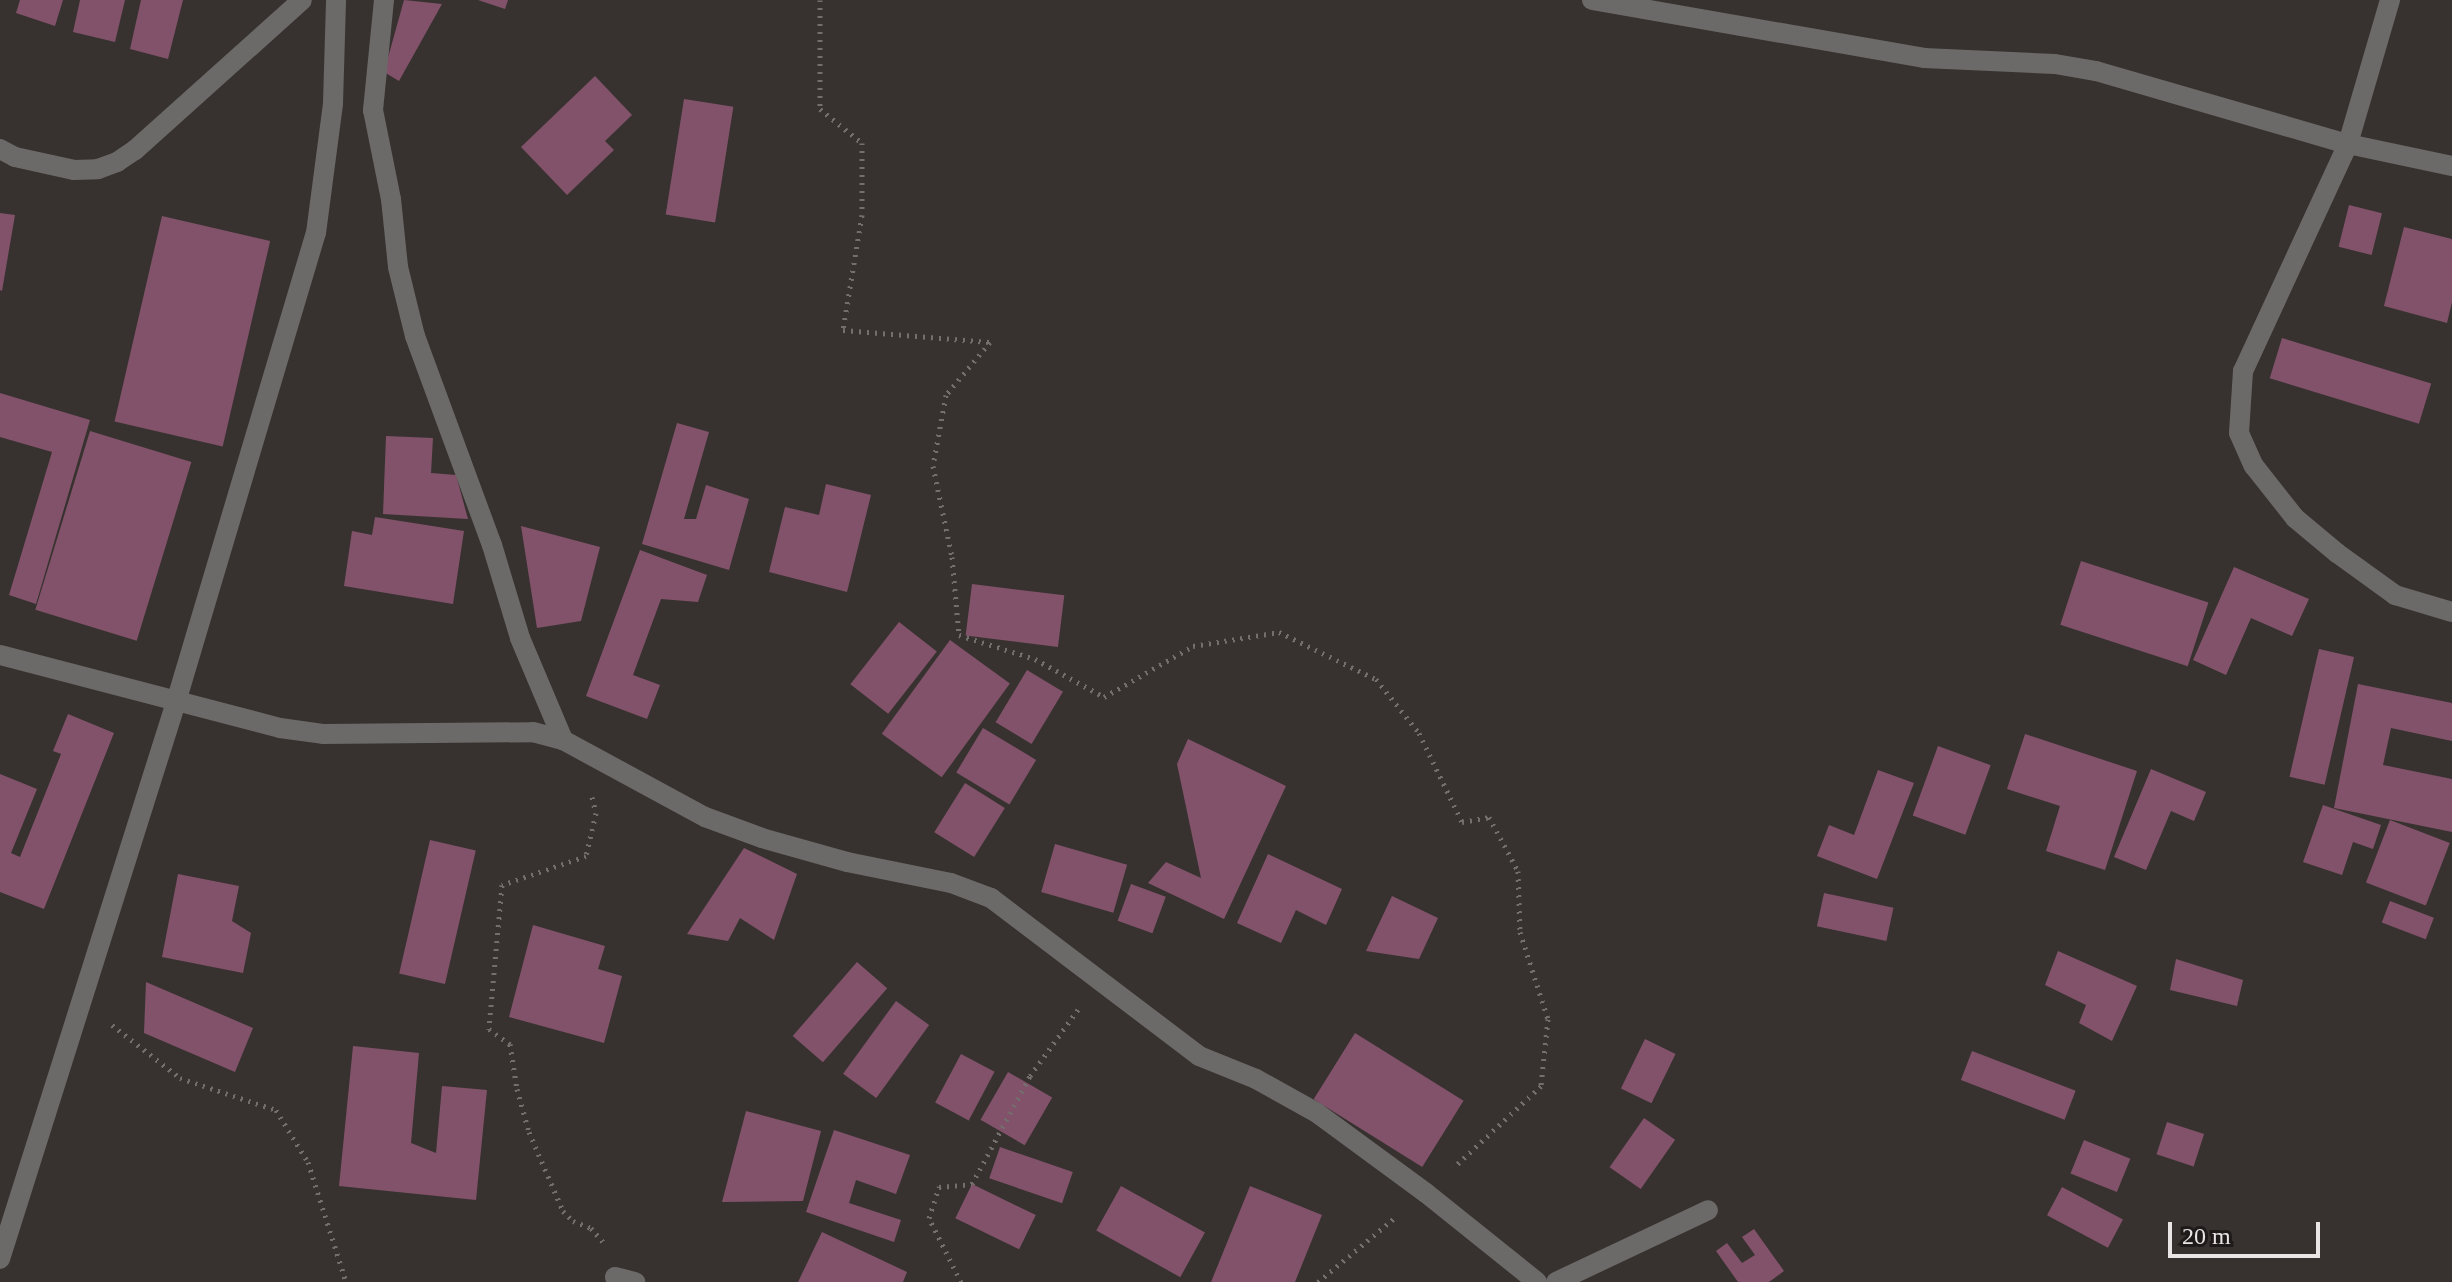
<!DOCTYPE html>
<style>
body{margin:0}
#map{position:relative;width:2452px;height:1282px;overflow:hidden;background:#37322f;font-family:"Times New Roman",serif}
div>[style]{position:absolute}
.building>*{inset:0;background:#82526a;transform-origin:0 0}
.path>*{height:5px;margin-top:-2.5px;transform-origin:0;background:repeating-linear-gradient(90deg,#736f6c 0 2px,transparent 0 8px)}
.minor>*{height:20px;margin:-10px;padding:0 10px;transform-origin:10px;border-radius:10px;background:#6c6a68}
span{translate:-50% -50%;white-space:nowrap;text-align:center;line-height:1.15;-webkit-text-stroke:6px #1d1a19;paint-order:stroke}
.scale{position:absolute;left:2168px;top:1222px;width:152px;height:36px;box-sizing:border-box;border:4px solid #e9e5e4;border-top:0;padding-left:10px;font-size:24px;line-height:28px;white-space:nowrap;color:#e9e5e4;-webkit-text-stroke:6px #1d1a19;paint-order:stroke}
</style>
<div id="map">
<div class="building">
<div style="clip-path:polygon(20px 0,63px 0,55px 26px,16px 13px)"></div>
<div style="clip-path:polygon(80px 0,125px 0,115px 42px,73px 32px)"></div>
<div style="clip-path:polygon(141px 0,183px 0,168px 59px,130px 49px)"></div>
<div style="clip-path:polygon(404px 0,442px 4px,399px 81px,384px 72px)"></div>
<div style="clip-path:polygon(478px 0,508px 0,505px 9px)"></div>
<div style="clip-path:polygon(595px 76px,632px 115px,605px 141px,614px 150px,567px 195px,521px 147px)"></div>
<div style="left:684px;top:99px;width:50px;height:117px;rotate:9deg"></div>
<div style="left:2349px;top:205px;width:34px;height:43px;rotate:14deg"></div>
<div style="clip-path:polygon(0 213px,15px 215px,2px 291px,0 290px)"></div>
<div style="left:162px;top:216px;width:111px;height:211px;rotate:13deg"></div>
<div style="clip-path:polygon(2404px 227px,2452px 239px,2452px 302px,2447px 323px,2384px 306px)"></div>
<div style="left:2282px;top:338px;width:156px;height:42px;rotate:17deg"></div>
<div style="clip-path:polygon(0 393px,90px 420px,36px 604px,9px 595px,52px 452px,0 437px)"></div>
<div style="clip-path:polygon(677px 423px,709px 432px,684px 519px,696px 519px,706px 485px,749px 499px,729px 570px,642px 544px)"></div>
<div style="left:90px;top:431px;width:106px;height:187px;rotate:17deg"></div>
<div style="clip-path:polygon(386px 436px,433px 438px,431px 473px,456px 475px,468px 519px,383px 514px)"></div>
<div style="clip-path:polygon(826px 484px,871px 495px,847px 592px,769px 572px,785px 507px,819px 515px)"></div>
<div style="clip-path:polygon(375px 517px,464px 531px,453px 604px,344px 586px,352px 531px,372px 535px)"></div>
<div style="clip-path:polygon(521px 526px,600px 547px,581px 621px,537px 628px)"></div>
<div style="clip-path:polygon(640px 550px,707px 575px,698px 602px,661px 599px,633px 675px,660px 685px,647px 719px,586px 696px)"></div>
<div style="left:2081px;top:561px;width:134px;height:67px;rotate:18deg"></div>
<div style="clip-path:polygon(2234px 567px,2309px 599px,2292px 636px,2251px 618px,2226px 675px,2193px 660px)"></div>
<div style="left:972px;top:584px;width:93px;height:52px;rotate:7deg"></div>
<div style="left:899px;top:622px;width:48px;height:79px;rotate:38deg"></div>
<div style="left:950px;top:640px;width:74px;height:116px;rotate:36deg"></div>
<div style="left:2319px;top:649px;width:36px;height:131px;rotate:13deg"></div>
<div style="left:1027px;top:670px;width:42px;height:61px;rotate:31deg"></div>
<div style="clip-path:polygon(2358px 684px,2452px 703px,2452px 741px,2391px 728px,2383px 765px,2452px 779px,2452px 832px,2334px 808px)"></div>
<div style="clip-path:polygon(68px 714px,114px 733px,44px 909px,0 892px,0 774px,37px 789px,11px 853px,20px 857px,61px 754px,53px 751px)"></div>
<div style="left:983px;top:728px;width:62px;height:52px;rotate:31deg"></div>
<div style="clip-path:polygon(2025px 734px,2137px 771px,2105px 870px,2046px 851px,2060px 806px,2007px 789px)"></div>
<div style="clip-path:polygon(1188px 739px,1286px 786px,1224px 919px,1148px 883px,1166px 862px,1201px 878px,1177px 764px)"></div>
<div style="left:1938px;top:746px;width:56px;height:74px;rotate:20deg"></div>
<div style="clip-path:polygon(2151px 769px,2206px 792px,2194px 821px,2171px 811px,2146px 870px,2114px 857px)"></div>
<div style="clip-path:polygon(1878px 770px,1914px 783px,1877px 879px,1817px 856px,1829px 825px,1854px 835px)"></div>
<div style="left:965px;top:783px;width:47px;height:58px;rotate:32deg"></div>
<div style="clip-path:polygon(2323px 805px,2381px 825px,2373px 849px,2353px 842px,2342px 875px,2303px 862px)"></div>
<div style="left:2390px;top:820px;width:64px;height:67px;rotate:21deg"></div>
<div style="left:430px;top:840px;width:47px;height:137px;rotate:13deg"></div>
<div style="left:1055px;top:844px;width:75px;height:50px;rotate:16deg"></div>
<div style="clip-path:polygon(744px 848px,797px 874px,774px 940px,740px 918px,728px 941px,687px 934px)"></div>
<div style="clip-path:polygon(1268px 854px,1342px 889px,1326px 925px,1296px 910px,1281px 943px,1237px 923px)"></div>
<div style="clip-path:polygon(178px 874px,239px 886px,232px 921px,251px 933px,243px 973px,162px 957px)"></div>
<div style="left:1131px;top:884px;width:37px;height:39px;rotate:20deg"></div>
<div style="left:1824px;top:893px;width:71px;height:34px;rotate:12deg"></div>
<div style="clip-path:polygon(1392px 896px,1438px 918px,1419px 959px,1366px 951px)"></div>
<div style="left:2390px;top:901px;width:47px;height:23px;rotate:21deg"></div>
<div style="clip-path:polygon(533px 925px,605px 946px,598px 969px,622px 976px,604px 1043px,509px 1017px)"></div>
<div style="clip-path:polygon(2058px 951px,2137px 986px,2112px 1041px,2079px 1023px,2086px 1005px,2045px 985px)"></div>
<div style="clip-path:polygon(2176px 959px,2243px 980px,2237px 1006px,2170px 990px)"></div>
<div style="left:857px;top:962px;width:40px;height:98px;rotate:41deg"></div>
<div style="clip-path:polygon(146px 982px,253px 1028px,235px 1072px,144px 1033px)"></div>
<div style="left:896px;top:1001px;width:41px;height:90px;rotate:36deg"></div>
<div style="left:1355px;top:1033px;width:128px;height:78px;rotate:32deg"></div>
<div style="left:1645px;top:1039px;width:34px;height:55px;rotate:26deg"></div>
<div style="clip-path:polygon(353px 1046px,419px 1053px,411px 1143px,436px 1153px,442px 1086px,487px 1090px,476px 1200px,339px 1186px)"></div>
<div style="left:1972px;top:1051px;width:111px;height:31px;rotate:21deg"></div>
<div style="left:961px;top:1054px;width:38px;height:55px;rotate:28deg"></div>
<div style="left:1008px;top:1072px;width:51px;height:55px;rotate:30deg"></div>
<div style="clip-path:polygon(746px 1111px,821px 1131px,803px 1201px,722px 1202px)"></div>
<div style="left:1644px;top:1118px;width:38px;height:60px;rotate:35deg"></div>
<div style="left:2167px;top:1122px;width:39px;height:34px;rotate:18deg"></div>
<div style="clip-path:polygon(834px 1130px,910px 1155px,896px 1194px,856px 1180px,849px 1203px,901px 1220px,894px 1242px,806px 1212px)"></div>
<div style="left:2084px;top:1140px;width:50px;height:36px;rotate:22deg"></div>
<div style="left:1000px;top:1147px;width:77px;height:33px;rotate:19deg"></div>
<div style="left:972px;top:1184px;width:71px;height:38px;rotate:26deg"></div>
<div style="left:1121px;top:1186px;width:96px;height:51px;rotate:29deg"></div>
<div style="clip-path:polygon(1250px 1186px,1322px 1215px,1295px 1282px,1211px 1282px)"></div>
<div style="left:2062px;top:1187px;width:69px;height:32px;rotate:28deg"></div>
<div style="clip-path:polygon(1754px 1229px,1784px 1271px,1769px 1282px,1738px 1282px,1716px 1251px,1727px 1243px,1742px 1263px,1755px 1255px,1742px 1237px)"></div>
<div style="clip-path:polygon(822px 1232px,907px 1272px,903px 1282px,798px 1282px)"></div>
</div>
<div class="path">
<div style="left:820px;top:0;width:109px;rotate:90deg"></div>
<div style="left:820px;top:109px;width:54px;rotate:39deg"></div>
<div style="left:862px;top:143px;width:72px;rotate:90deg"></div>
<div style="left:862px;top:215px;width:117px;rotate:99.4deg"></div>
<div style="left:843px;top:330px;width:147px;rotate:4.7deg"></div>
<div style="left:990px;top:342px;width:69px;rotate:129.7deg"></div>
<div style="left:946px;top:395px;width:72px;rotate:100.4deg"></div>
<div style="left:933px;top:466px;width:93px;rotate:78.2deg"></div>
<div style="left:952px;top:557px;width:78px;rotate:84.9deg"></div>
<div style="left:959px;top:635px;width:80px;rotate:17.5deg"></div>
<div style="left:1035px;top:659px;width:79px;rotate:28.8deg"></div>
<div style="left:1104px;top:697px;width:103px;rotate:-29.8deg"></div>
<div style="left:1193px;top:646px;width:87px;rotate:-9.2deg"></div>
<div style="left:1279px;top:632px;width:108px;rotate:25.9deg"></div>
<div style="left:1376px;top:679px;width:69px;rotate:51.5deg"></div>
<div style="left:1419px;top:733px;width:99px;rotate:64.2deg"></div>
<div style="left:1462px;top:822px;width:27px;rotate:-10deg"></div>
<div style="left:1489px;top:817px;width:61px;rotate:61.8deg"></div>
<div style="left:1518px;top:871px;width:61px;rotate:88.1deg"></div>
<div style="left:1520px;top:932px;width:91px;rotate:72.2deg"></div>
<div style="left:1548px;top:1019px;width:67px;rotate:96deg"></div>
<div style="left:1541px;top:1086px;width:120px;rotate:137deg"></div>
<div style="left:592px;top:797px;width:16px;rotate:76deg"></div>
<div style="left:596px;top:813px;width:44px;rotate:103.1deg"></div>
<div style="left:586px;top:856px;width:89px;rotate:161deg"></div>
<div style="left:502px;top:885px;width:145px;rotate:95.2deg"></div>
<div style="left:489px;top:1029px;width:26px;rotate:36deg"></div>
<div style="left:510px;top:1044px;width:46px;rotate:81.2deg"></div>
<div style="left:517px;top:1089px;width:45px;rotate:74.4deg"></div>
<div style="left:529px;top:1132px;width:86px;rotate:66.7deg"></div>
<div style="left:563px;top:1211px;width:14px;rotate:45deg"></div>
<div style="left:573px;top:1221px;width:19px;rotate:21deg"></div>
<div style="left:591px;top:1228px;width:20px;rotate:49deg"></div>
<div style="left:112px;top:1025px;width:86px;rotate:37.9deg"></div>
<div style="left:180px;top:1078px;width:101px;rotate:18.4deg"></div>
<div style="left:276px;top:1110px;width:61px;rotate:58.4deg"></div>
<div style="left:308px;top:1162px;width:126px;rotate:72.4deg"></div>
<div style="left:961px;top:1282px;width:72px;rotate:-116.6deg"></div>
<div style="left:929px;top:1218px;width:33px;rotate:-72deg"></div>
<div style="left:939px;top:1187px;width:33px;rotate:-5deg"></div>
<div style="left:972px;top:1184px;width:123px;rotate:-61.8deg"></div>
<div style="left:1030px;top:1076px;width:84px;rotate:-54.2deg"></div>
<div style="left:1318px;top:1282px;width:103px;rotate:-39.9deg"></div>
</div>
<div class="minor">
<div style="left:384px;top:0;width:111px;rotate:95.7deg"></div>
<div style="left:373px;top:110px;width:91px;rotate:78.6deg"></div>
<div style="left:391px;top:199px;width:68px;rotate:84.1deg"></div>
<div style="left:398px;top:267px;width:71px;rotate:76.2deg"></div>
<div style="left:415px;top:336px;width:223px;rotate:69.8deg"></div>
<div style="left:492px;top:545px;width:97px;rotate:73.2deg"></div>
<div style="left:520px;top:638px;width:111px;rotate:67.1deg"></div>
<div style="left:1592px;top:0;width:337px;rotate:9.9deg"></div>
<div style="left:1924px;top:58px;width:131px;rotate:2.6deg"></div>
<div style="left:2055px;top:64px;width:42px;rotate:9.7deg"></div>
<div style="left:2096px;top:71px;width:262px;rotate:16.2deg"></div>
<div style="left:2348px;top:144px;width:106px;rotate:11.9deg"></div>
<div style="left:2390px;top:0;width:150px;rotate:106.3deg"></div>
<div style="left:2348px;top:144px;width:250px;rotate:114.8deg"></div>
<div style="left:2243px;top:371px;width:62px;rotate:93.7deg"></div>
<div style="left:2239px;top:433px;width:36px;rotate:66deg"></div>
<div style="left:2254px;top:466px;width:66px;rotate:51.7deg"></div>
<div style="left:2295px;top:518px;width:55px;rotate:39.8deg"></div>
<div style="left:2337px;top:553px;width:72px;rotate:35.9deg"></div>
<div style="left:2395px;top:595px;width:59px;rotate:16.6deg"></div>
<div style="left:0;top:149px;width:17px;rotate:28deg"></div>
<div style="left:15px;top:157px;width:60px;rotate:12.4deg"></div>
<div style="left:74px;top:170px;width:24px;rotate:-2deg"></div>
<div style="left:98px;top:169px;width:20px;rotate:-20deg"></div>
<div style="left:117px;top:162px;width:22px;rotate:-34deg"></div>
<div style="left:135px;top:150px;width:224px;rotate:-41.9deg"></div>
<div style="left:0;top:655px;width:289px;rotate:14.6deg"></div>
<div style="left:280px;top:728px;width:43px;rotate:7.9deg"></div>
<div style="left:323px;top:734px;width:210px;rotate:-0.5deg"></div>
<div style="left:533px;top:732px;width:31px;rotate:15deg"></div>
<div style="left:563px;top:740px;width:162px;rotate:28.5deg"></div>
<div style="left:705px;top:817px;width:61px;rotate:20.2deg"></div>
<div style="left:762px;top:838px;width:88px;rotate:15.8deg"></div>
<div style="left:847px;top:862px;width:106px;rotate:11.4deg"></div>
<div style="left:951px;top:883px;width:43px;rotate:20.6deg"></div>
<div style="left:991px;top:898px;width:261px;rotate:37.2deg"></div>
<div style="left:1199px;top:1056px;width:61px;rotate:22deg"></div>
<div style="left:1256px;top:1079px;width:70px;rotate:29.1deg"></div>
<div style="left:1317px;top:1113px;width:135px;rotate:36.3deg"></div>
<div style="left:1426px;top:1193px;width:142px;rotate:38.7deg"></div>
<div style="left:0;top:1259px;width:584px;rotate:-72.46deg"></div>
<div style="left:176px;top:702px;width:489px;rotate:-73.4deg"></div>
<div style="left:316px;top:233px;width:131px;rotate:-82.5deg"></div>
<div style="left:333px;top:103px;width:103px;rotate:-88.3deg"></div>
<div style="left:615px;top:1277px;width:21px;rotate:14deg"></div>
<div style="left:1556px;top:1282px;width:168px;rotate:-25.3deg"></div>
</div>
<div class="scale">20 m</div>
</div>
